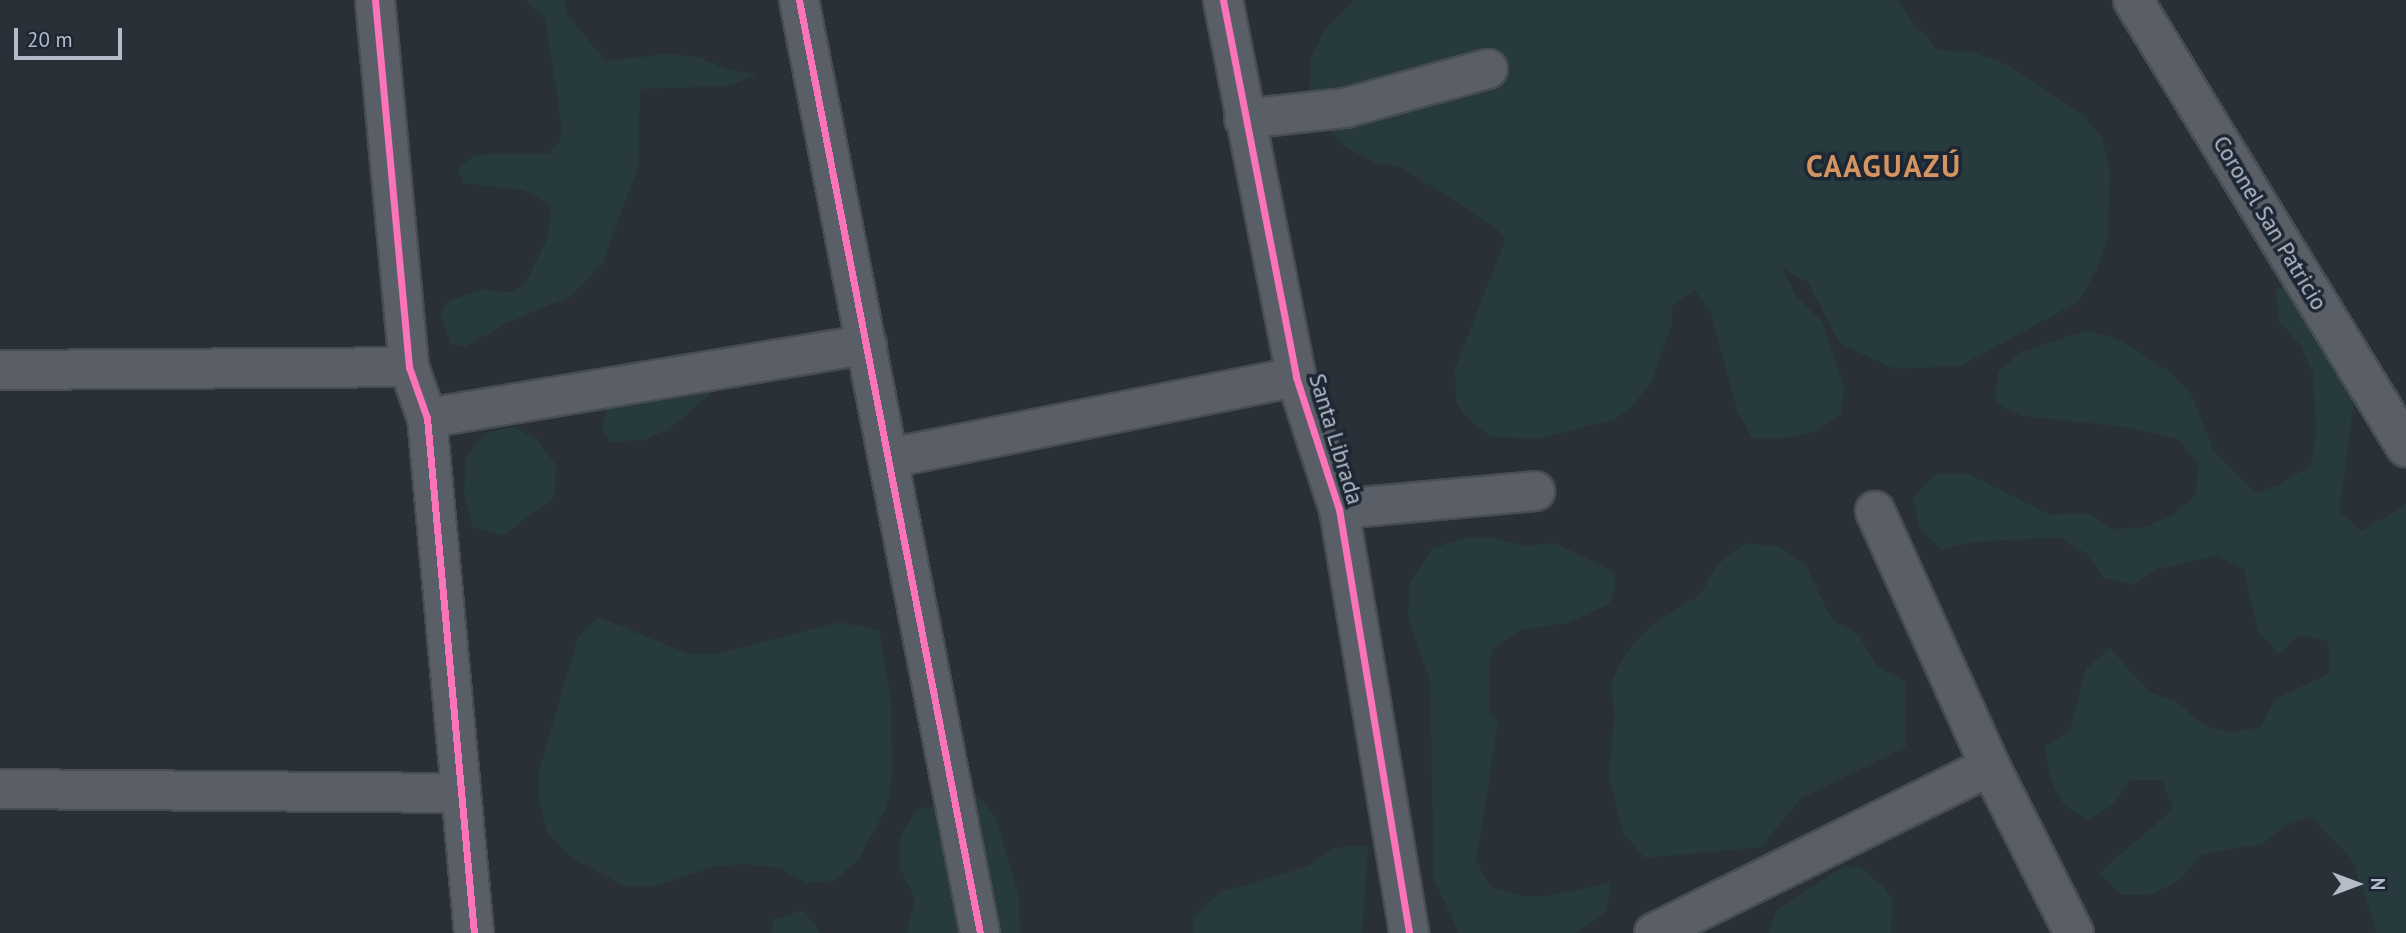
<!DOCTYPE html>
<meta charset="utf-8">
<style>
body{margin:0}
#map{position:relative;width:2406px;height:933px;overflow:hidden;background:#2a3038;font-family:"PT Sans",sans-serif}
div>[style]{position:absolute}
.green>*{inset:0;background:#273a3e}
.roads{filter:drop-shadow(2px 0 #484c53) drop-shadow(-2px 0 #484c53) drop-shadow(0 2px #484c53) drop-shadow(0 -2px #484c53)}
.minor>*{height:38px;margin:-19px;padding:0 19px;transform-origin:19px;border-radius:19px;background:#5a5e66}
.cycleway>*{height:7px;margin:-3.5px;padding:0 3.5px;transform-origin:3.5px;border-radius:3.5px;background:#fb73b8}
span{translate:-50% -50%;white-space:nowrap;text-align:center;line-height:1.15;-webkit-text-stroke:7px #1d2633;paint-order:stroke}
.street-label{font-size:23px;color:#b4bcc9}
.district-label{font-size:30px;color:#d59563;font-weight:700;letter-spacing:2px}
.north{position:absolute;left:2322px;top:849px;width:70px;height:70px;-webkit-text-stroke:5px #1d2633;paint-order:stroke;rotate:90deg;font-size:19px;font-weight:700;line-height:28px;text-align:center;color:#b4bcc9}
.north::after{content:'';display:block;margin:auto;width:24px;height:32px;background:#b4bcc9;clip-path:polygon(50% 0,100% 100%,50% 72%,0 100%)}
.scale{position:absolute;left:14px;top:28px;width:108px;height:32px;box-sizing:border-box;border:4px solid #b4bcc9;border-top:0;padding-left:9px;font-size:21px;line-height:24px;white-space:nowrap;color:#b4bcc9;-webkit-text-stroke:5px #1d2633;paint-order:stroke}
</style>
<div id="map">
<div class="green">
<div style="clip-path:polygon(526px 0,565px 0,565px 12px,605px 61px,668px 54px,698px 57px,727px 70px,758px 74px,729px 86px,640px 89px,638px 167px,603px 262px,571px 296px,506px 323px,466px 347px,451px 344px,441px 315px,449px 301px,480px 290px,511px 292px,525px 285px,548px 237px,552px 205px,523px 190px,462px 183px,458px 168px,472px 157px,487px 154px,549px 154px,559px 142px,562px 127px,545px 18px)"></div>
<div style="clip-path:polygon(1355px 0,1899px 0,1915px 28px,1929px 37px,1936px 50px,1973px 52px,2005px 64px,2083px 115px,2102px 137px,2110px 169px,2108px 236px,2096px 271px,2079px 301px,1960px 366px,1895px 369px,1839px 343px,1808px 282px,1782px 268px,1796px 296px,1822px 322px,1844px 385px,1841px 414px,1816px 432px,1784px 438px,1752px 438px,1737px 410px,1712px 316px,1695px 290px,1672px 307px,1672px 324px,1652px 381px,1630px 409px,1615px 419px,1542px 438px,1490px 437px,1464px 414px,1456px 400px,1455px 369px,1505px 241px,1496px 228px,1403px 168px,1373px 162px,1344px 146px,1321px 119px,1309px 90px,1311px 59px,1324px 31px)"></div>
<div style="clip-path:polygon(2306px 281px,2355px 394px,2339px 512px,2362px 531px,2406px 504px,2406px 933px,2377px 933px,2353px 861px,2311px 816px,2284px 826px,2262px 844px,2202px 854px,2177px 882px,2150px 895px,2121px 895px,2099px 873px,2173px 809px,2162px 780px,2131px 780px,2114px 804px,2089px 820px,2063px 804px,2050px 778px,2044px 747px,2070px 730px,2086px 669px,2110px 648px,2149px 692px,2177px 702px,2202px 724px,2230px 733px,2261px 727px,2275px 699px,2330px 673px,2328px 641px,2300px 634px,2279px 654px,2258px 632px,2244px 569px,2217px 556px,2157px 569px,2132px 585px,2104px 578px,2086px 553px,2059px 537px,1970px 542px,1942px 550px,1920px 529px,1913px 498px,1935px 474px,1967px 473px,2050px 515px,2087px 513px,2112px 529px,2145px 527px,2173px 515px,2196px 495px,2198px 464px,2179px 439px,2119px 426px,2023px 416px,1995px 403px,1998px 372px,2021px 352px,2087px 330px,2117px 339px,2169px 371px,2191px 394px,2214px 451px,2256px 493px,2283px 483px,2311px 465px,2316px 433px,2313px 372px,2300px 345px,2279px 321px,2276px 289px)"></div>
<div style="clip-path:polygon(677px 354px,721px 354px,734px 373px,670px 429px,644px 440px,611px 442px,602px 430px,610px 396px,632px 367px)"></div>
<div style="clip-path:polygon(515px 427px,537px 440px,556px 465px,554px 498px,502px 536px,473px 527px,464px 493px,466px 458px,486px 432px)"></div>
<div style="clip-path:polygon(1462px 538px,1494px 538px,1523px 546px,1555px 543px,1613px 571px,1616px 587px,1609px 604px,1568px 623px,1520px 630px,1494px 647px,1489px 663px,1489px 709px,1498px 723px,1476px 861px,1491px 887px,1520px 896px,1550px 896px,1611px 882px,1606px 911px,1575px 933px,1459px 933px,1434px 879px,1430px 680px,1408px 616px,1410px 583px,1431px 550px)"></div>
<div style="clip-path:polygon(1746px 543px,1778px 547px,1806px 566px,1832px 620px,1858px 634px,1877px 666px,1906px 682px,1906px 747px,1800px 799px,1761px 847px,1645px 858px,1624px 835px,1609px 776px,1614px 715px,1611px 682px,1626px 653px,1649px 628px,1701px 594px,1717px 565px)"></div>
<div style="clip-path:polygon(599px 617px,688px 654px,718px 654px,839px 622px,879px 630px,891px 701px,892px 776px,887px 807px,859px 858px,836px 880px,807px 883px,779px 868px,747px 864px,716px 866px,656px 886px,625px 886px,570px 857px,548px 833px,539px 804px,539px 771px,578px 638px)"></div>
<div style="clip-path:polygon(975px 793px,995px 816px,1019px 896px,1020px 933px,907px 933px,915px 898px,900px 868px,900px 838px,916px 810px)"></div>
<div style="clip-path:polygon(1368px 845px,1362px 933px,1194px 933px,1193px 917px,1219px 893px,1309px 866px,1334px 848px)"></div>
<div style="clip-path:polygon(1845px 866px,1860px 868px,1884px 887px,1892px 900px,1891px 933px,1768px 933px,1777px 910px)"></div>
<div style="clip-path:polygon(804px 910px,820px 933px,771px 933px,774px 919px)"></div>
</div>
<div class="roads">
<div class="minor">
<div style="left:375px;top:0;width:369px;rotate:84.7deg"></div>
<div style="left:409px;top:367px;width:54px;rotate:70.6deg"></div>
<div style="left:427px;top:418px;width:517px;rotate:84.79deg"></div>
<div style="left:799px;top:0;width:950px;rotate:79.02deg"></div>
<div style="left:1223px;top:0;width:384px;rotate:79deg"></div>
<div style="left:1296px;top:377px;width:139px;rotate:72deg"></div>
<div style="left:1339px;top:509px;width:430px;rotate:80.6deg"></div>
<div style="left:2133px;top:0;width:524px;rotate:58.59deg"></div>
<div style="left:1244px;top:119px;width:102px;rotate:-6.2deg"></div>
<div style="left:1345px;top:108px;width:148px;rotate:-15.3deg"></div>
<div style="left:0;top:370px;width:409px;rotate:-0.4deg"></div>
<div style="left:427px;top:418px;width:446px;rotate:-9.5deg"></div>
<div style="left:890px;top:458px;width:414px;rotate:-11.3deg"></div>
<div style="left:1339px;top:509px;width:197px;rotate:-5.2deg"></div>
<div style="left:1875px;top:511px;width:280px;rotate:65.7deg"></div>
<div style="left:1990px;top:766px;width:187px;rotate:63.3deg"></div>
<div style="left:0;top:789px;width:459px;rotate:0.5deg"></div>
<div style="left:1654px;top:933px;width:375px;rotate:-26.4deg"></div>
</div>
</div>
<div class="cycleway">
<div style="left:375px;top:0;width:369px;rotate:84.7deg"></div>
<div style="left:409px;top:367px;width:54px;rotate:70.6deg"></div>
<div style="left:427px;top:418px;width:517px;rotate:84.79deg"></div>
<div style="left:799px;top:0;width:950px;rotate:79.02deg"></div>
<div style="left:1223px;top:0;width:384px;rotate:79deg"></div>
<div style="left:1296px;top:377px;width:139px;rotate:72deg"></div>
<div style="left:1339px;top:509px;width:430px;rotate:80.6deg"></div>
</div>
<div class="street-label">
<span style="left:2270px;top:223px;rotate:59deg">Coronel San Patricio</span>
<span style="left:1336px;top:439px;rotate:73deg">Santa Librada</span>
</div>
<div class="district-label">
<span style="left:1884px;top:166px">CAAGUAZÚ</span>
</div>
<div class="north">N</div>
<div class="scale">20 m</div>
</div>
